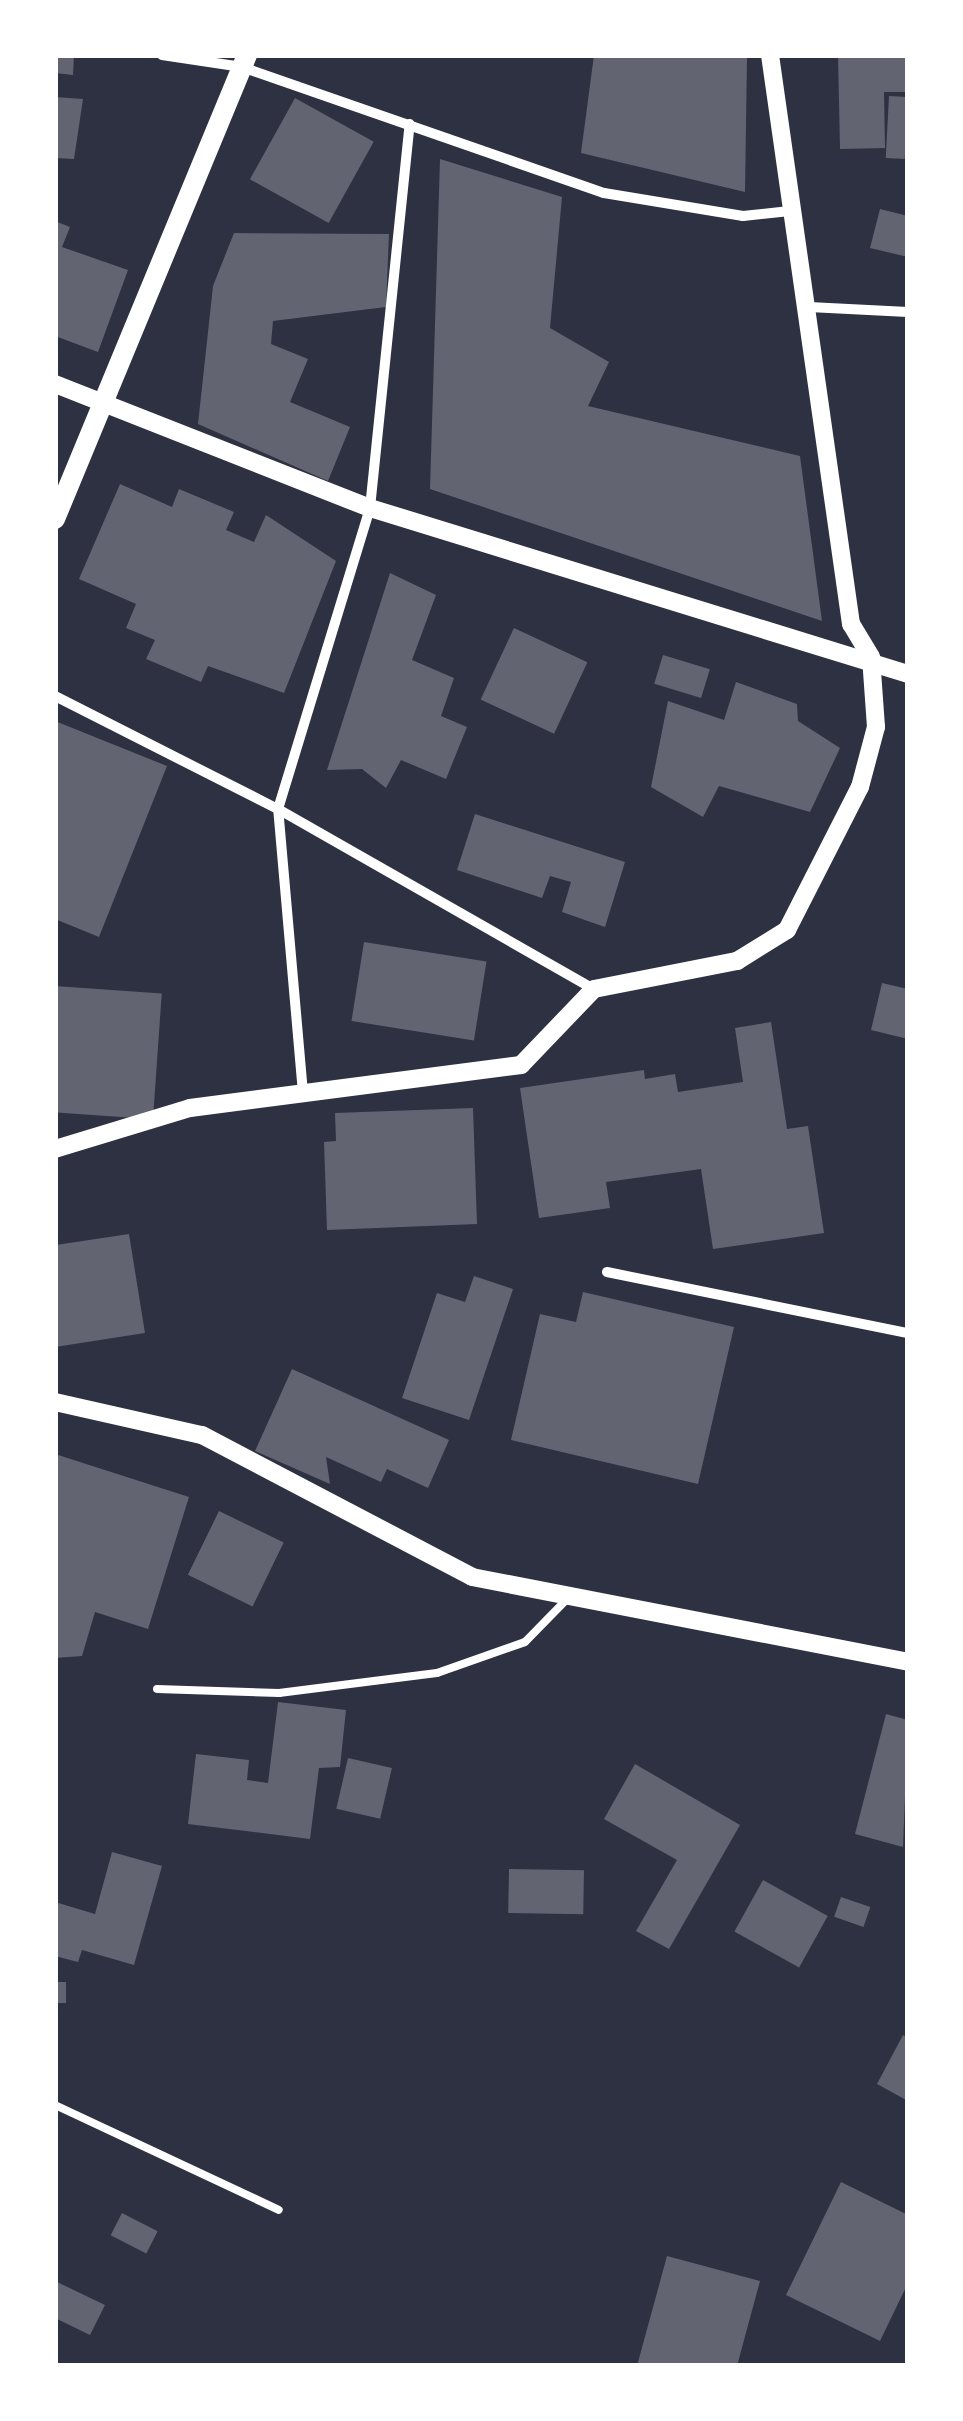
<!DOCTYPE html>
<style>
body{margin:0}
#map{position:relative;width:963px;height:2421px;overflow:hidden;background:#2d3142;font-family:"Noto Serif",serif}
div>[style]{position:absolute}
.building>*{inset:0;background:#626471;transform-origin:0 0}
.service>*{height:8px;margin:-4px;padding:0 4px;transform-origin:4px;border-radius:4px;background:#fff}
.minor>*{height:10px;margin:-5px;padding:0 5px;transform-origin:5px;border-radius:5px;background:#fff}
.tertiary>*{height:18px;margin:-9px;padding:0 9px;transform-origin:9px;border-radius:9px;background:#fff}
.secondary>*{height:20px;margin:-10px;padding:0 10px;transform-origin:10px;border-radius:10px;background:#fff}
span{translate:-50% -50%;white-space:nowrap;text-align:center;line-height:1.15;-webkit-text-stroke:8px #fff;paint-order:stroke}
.frame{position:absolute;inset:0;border:58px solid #fff;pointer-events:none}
</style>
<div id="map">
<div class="building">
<div style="clip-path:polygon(55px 55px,74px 55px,73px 75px,55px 73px)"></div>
<div style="clip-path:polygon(594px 55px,747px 57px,745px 192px,581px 153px)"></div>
<div style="clip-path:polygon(838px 55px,908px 55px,908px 92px,884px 92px,885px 148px,840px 149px)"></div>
<div style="left:889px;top:96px;width:19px;height:62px;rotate:3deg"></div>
<div style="clip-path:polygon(55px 97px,83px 99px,74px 159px,55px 158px)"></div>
<div style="left:295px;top:98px;width:90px;height:93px;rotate:29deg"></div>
<div style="clip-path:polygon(440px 159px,562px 197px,550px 328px,609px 362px,588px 406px,800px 456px,822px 621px,430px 489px)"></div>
<div style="clip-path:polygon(880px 209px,908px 216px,908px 257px,870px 248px)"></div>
<div style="clip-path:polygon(55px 221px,70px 227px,62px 247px,128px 270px,98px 352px,55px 336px)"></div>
<div style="clip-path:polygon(234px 233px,389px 234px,386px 307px,273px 321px,271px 344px,308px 359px,290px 402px,350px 427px,328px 481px,198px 424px,213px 286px)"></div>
<div style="clip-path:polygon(120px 484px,172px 507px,179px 489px,234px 512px,226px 530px,254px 542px,266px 515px,336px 561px,284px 693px,208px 666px,201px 682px,146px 659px,155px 640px,126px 628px,136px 604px,79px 579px)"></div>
<div style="clip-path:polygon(390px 573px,436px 595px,412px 660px,454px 678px,441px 716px,467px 727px,446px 779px,401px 760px,386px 788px,362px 769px,327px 770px)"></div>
<div style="left:514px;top:628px;width:81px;height:79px;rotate:25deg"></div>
<div style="left:663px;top:655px;width:49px;height:30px;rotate:17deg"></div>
<div style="clip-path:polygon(736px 682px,797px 704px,798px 721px,840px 748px,810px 812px,719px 786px,703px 817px,651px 787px,668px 701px,724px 720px)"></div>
<div style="clip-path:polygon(55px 721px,167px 766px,99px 937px,55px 919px)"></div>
<div style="clip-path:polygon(475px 814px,625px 862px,605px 927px,562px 912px,571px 882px,550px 876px,542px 898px,457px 870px)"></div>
<div style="left:364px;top:942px;width:124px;height:80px;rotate:9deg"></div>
<div style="clip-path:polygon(882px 983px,908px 989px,908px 1039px,871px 1030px)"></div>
<div style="left:55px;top:986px;width:107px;height:126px;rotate:4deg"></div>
<div style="clip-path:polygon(771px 1022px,787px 1129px,808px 1126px,824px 1233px,713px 1249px,701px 1169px,606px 1182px,610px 1208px,539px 1218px,520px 1088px,644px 1070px,645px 1079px,675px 1074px,678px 1092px,743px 1082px,735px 1028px)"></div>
<div style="clip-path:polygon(473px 1108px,477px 1224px,327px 1230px,324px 1142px,336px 1141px,335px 1113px)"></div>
<div style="clip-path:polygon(129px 1234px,145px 1333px,55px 1347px,56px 1245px)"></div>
<div style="clip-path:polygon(474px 1276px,513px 1289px,469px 1420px,402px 1398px,437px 1293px,465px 1302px)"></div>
<div style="clip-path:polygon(583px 1292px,734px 1327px,698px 1484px,511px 1440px,540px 1314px,576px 1322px)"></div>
<div style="clip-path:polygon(292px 1369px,449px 1440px,428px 1488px,387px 1469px,381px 1482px,326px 1457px,330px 1484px,255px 1451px)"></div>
<div style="clip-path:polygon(55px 1454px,189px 1497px,148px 1629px,95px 1612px,82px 1656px,55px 1658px)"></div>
<div style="left:219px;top:1511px;width:72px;height:71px;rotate:26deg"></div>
<div style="clip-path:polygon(278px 1702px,346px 1710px,340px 1767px,319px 1768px,310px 1839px,188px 1824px,196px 1754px,249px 1760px,247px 1780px,268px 1783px)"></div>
<div style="clip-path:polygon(886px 1714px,908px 1720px,903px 1847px,855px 1834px)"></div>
<div style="left:348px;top:1758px;width:45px;height:52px;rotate:13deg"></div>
<div style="clip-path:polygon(635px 1764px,740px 1825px,669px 1949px,636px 1931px,677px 1860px,604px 1819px)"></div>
<div style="clip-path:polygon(112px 1852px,162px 1866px,134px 1965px,82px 1950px,78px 1962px,55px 1956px,55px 1902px,95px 1914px)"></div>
<div style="left:509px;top:1869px;width:75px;height:44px;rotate:1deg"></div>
<div style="left:763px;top:1880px;width:74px;height:59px;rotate:29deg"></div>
<div style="left:841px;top:1897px;width:31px;height:21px;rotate:19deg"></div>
<div style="left:55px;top:1982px;width:11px;height:21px"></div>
<div style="clip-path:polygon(903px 2035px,908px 2038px,908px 2101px,877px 2084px)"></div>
<div style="clip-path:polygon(841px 2182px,908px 2215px,908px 2283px,880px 2341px,786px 2295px)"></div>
<div style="left:122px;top:2213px;width:40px;height:25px;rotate:27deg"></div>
<div style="clip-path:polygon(667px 2256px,760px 2281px,737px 2366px,637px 2366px)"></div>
<div style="clip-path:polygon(55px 2281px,105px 2305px,90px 2335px,55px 2318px)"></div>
</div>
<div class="service">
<div style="left:157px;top:1689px;width:122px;rotate:1.9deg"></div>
<div style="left:279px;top:1693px;width:159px;rotate:-7.2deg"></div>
<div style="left:437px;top:1673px;width:93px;rotate:-19.4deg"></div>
<div style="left:525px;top:1642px;width:64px;rotate:-45.6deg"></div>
<div style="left:55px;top:2105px;width:247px;rotate:25.1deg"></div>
</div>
<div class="minor">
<div style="left:162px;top:55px;width:81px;rotate:8.5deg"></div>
<div style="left:242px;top:67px;width:383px;rotate:19.2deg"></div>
<div style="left:604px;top:193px;width:141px;rotate:9.4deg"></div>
<div style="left:743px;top:216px;width:47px;rotate:-6.1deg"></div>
<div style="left:809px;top:307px;width:99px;rotate:2.9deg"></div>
<div style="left:55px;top:696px;width:250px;rotate:26.9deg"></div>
<div style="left:278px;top:809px;width:364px;rotate:29.7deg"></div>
<div style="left:303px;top:1093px;width:285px;rotate:-95deg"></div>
<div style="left:278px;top:809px;width:315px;rotate:-73deg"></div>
<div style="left:370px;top:508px;width:386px;rotate:-84.1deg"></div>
<div style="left:607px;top:1272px;width:307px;rotate:11.5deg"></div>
</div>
<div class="tertiary">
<div style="left:55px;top:384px;width:339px;rotate:21.5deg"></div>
<div style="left:370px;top:508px;width:563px;rotate:17.15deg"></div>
<div style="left:55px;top:1149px;width:141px;rotate:-16.9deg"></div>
<div style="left:190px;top:1108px;width:334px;rotate:-7.4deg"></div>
<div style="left:521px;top:1065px;width:105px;rotate:-46.2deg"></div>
<div style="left:594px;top:989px;width:146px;rotate:-11.1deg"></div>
<div style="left:737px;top:961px;width:59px;rotate:-31.8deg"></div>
<div style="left:787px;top:930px;width:161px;rotate:-63deg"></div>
<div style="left:860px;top:787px;width:62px;rotate:-75.1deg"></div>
<div style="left:876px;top:727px;width:70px;rotate:-94.1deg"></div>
<div style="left:871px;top:657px;width:39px;rotate:-121deg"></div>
<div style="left:851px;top:624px;width:575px;rotate:-98.1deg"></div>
<div style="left:55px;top:1402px;width:151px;rotate:12.7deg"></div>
<div style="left:202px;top:1435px;width:305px;rotate:27.7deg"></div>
<div style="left:472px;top:1577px;width:444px;rotate:11deg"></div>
</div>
<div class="secondary">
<div style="left:55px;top:519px;width:502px;rotate:-67.52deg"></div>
</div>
<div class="frame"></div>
</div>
